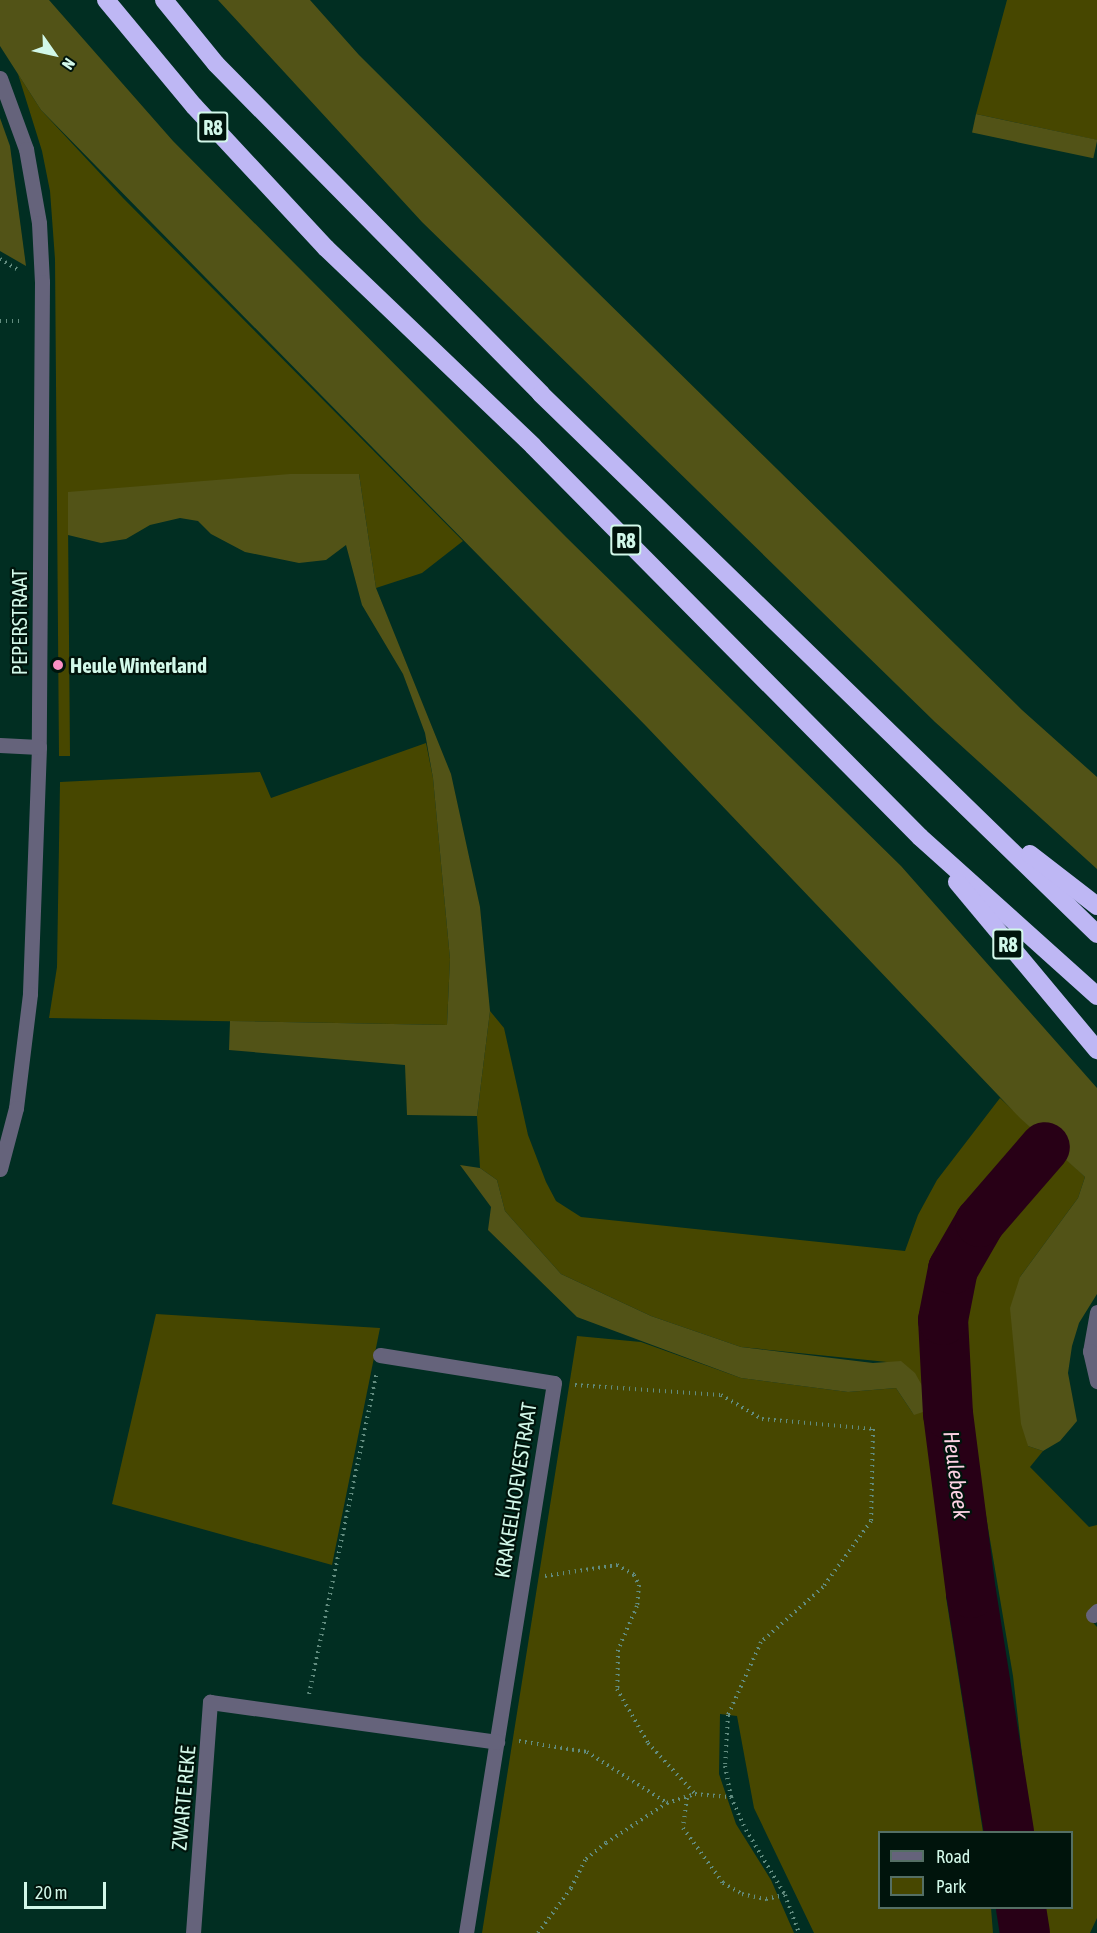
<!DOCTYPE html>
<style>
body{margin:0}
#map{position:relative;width:1097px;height:1933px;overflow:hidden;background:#012e22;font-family:"Asap Condensed",sans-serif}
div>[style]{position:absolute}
.green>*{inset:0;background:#474700}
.forest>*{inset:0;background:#525317;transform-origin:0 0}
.river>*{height:50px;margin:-25px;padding:0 25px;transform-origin:25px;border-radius:25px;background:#280016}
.path>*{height:4px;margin-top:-2px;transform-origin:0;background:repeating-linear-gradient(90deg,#628c7f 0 1.5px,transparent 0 6px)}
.service>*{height:15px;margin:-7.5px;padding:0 7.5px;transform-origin:7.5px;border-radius:7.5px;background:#65637b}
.minor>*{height:15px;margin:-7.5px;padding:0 7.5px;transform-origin:7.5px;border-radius:7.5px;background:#65637b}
.motorway>*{height:18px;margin:-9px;padding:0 9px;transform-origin:9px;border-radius:9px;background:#beb7f4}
.dots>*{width:16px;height:16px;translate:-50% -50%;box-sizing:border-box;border:3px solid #00140c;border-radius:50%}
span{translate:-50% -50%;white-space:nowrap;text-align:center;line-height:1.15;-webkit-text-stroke:4.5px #00140c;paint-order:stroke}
.shield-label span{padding:2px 4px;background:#00140c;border:2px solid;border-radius:4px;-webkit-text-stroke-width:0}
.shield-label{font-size:20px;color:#d2f8e9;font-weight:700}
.street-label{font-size:21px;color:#d2f8e9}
.poi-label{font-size:21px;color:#d2f8e9;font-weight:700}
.left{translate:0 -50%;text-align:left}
.water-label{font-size:22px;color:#fbd1e3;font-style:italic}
.legend{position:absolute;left:878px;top:1831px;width:195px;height:78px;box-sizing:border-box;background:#00140c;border:2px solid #546f64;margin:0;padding:8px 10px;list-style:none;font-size:18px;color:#d2f8e9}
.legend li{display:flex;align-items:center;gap:12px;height:30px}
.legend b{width:30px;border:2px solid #546f64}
.north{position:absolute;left:24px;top:24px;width:60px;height:60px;-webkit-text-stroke:4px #00140c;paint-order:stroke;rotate:124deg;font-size:16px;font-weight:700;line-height:24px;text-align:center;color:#d2f8e9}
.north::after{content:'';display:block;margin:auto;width:21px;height:27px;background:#d2f8e9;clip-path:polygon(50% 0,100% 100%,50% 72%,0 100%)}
.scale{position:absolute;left:24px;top:1882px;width:82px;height:27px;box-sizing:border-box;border:3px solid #d2f8e9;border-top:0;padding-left:8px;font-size:18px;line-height:21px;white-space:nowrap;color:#d2f8e9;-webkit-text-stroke:4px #00140c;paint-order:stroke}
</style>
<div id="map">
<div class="green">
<div style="clip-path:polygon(1007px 0,1097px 0,1097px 140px,976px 114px)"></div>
<div style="clip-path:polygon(18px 74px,41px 110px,123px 198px,463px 541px,422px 573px,376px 588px,359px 474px,68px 520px,70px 756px,59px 756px,55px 259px,50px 191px,42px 151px)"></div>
<div style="clip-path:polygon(426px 743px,433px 778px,450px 959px,447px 1025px,49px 1018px,57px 967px,60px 782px,260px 772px,271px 798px)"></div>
<div style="clip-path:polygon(490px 1011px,504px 1028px,528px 1135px,546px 1182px,556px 1201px,581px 1217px,905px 1251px,918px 1215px,937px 1180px,1000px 1098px,1037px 1133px,960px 1229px,943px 1262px,934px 1304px,932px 1345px,947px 1500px,946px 1597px,983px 1832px,880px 1832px,880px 1908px,991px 1908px,993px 1933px,814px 1933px,754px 1808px,737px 1716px,720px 1714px,719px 1774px,736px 1824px,771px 1880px,794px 1933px,482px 1933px,577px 1336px,641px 1342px,741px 1378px,848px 1392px,896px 1388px,914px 1415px,887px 1362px,741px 1347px,651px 1316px,561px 1274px,505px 1211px,497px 1180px,480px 1168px,477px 1116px)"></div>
<div style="clip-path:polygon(1061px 1154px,1085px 1177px,1078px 1198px,1020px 1277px,1028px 1446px,1043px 1451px,1030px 1467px,1089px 1527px,1097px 1525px,1097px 1605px,1087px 1616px,1097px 1627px,1097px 1918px,1090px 1933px,1043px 1933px,1040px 1908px,1072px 1908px,1072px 1832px,1031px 1832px,1013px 1676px,956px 1338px,965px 1287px,990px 1237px)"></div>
<div style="clip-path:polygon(156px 1314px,380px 1328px,332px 1565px,112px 1504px)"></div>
</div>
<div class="forest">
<div style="clip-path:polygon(0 0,49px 0,173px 141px,566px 537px,901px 866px,1097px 1088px,1097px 1294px,1079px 1323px,1072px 1346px,1068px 1373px,1077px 1421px,1060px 1441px,1043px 1451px,1028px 1446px,1021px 1424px,1010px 1308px,1020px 1277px,1078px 1198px,1085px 1177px,1020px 1118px,646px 726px,41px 110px,0 46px)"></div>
<div style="clip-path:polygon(218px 0,310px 0,359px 55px,586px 281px,1022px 710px,1097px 777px,1097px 869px,935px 722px,422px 222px)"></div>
<div style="left:976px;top:114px;width:124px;height:19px;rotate:12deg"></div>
<div style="clip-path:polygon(0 118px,10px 146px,26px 266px,0 251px)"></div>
<div style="clip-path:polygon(290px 474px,359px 474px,376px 588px,451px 774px,480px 907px,490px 1011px,477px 1116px,407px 1115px,405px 1065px,229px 1050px,230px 1021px,447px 1025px,450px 959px,433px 778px,425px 733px,403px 674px,362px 605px,346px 545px,326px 560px,299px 563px,245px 552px,211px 534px,198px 521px,180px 518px,150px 525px,126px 539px,101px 543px,68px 535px,68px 492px)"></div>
<div style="clip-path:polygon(460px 1165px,480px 1168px,497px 1180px,505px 1211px,561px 1274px,651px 1316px,741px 1347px,873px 1363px,901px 1361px,915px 1373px,929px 1398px,923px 1412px,914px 1415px,896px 1388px,848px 1392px,741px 1378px,577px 1317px,488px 1230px,491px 1207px)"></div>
</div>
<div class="river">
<div style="left:1009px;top:1832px;width:242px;rotate:-99deg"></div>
<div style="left:971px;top:1593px;width:180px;rotate:-97.3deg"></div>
<div style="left:948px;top:1414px;width:94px;rotate:-93deg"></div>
<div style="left:943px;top:1320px;width:52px;rotate:-78.9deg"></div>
<div style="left:953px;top:1269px;width:54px;rotate:-60.1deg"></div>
<div style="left:980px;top:1222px;width:99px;rotate:-49.1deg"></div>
<div style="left:1021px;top:1908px;width:25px;rotate:81deg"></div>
</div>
<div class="path">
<div style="left:0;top:259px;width:23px;rotate:31deg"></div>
<div style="left:0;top:321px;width:22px"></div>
<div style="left:575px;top:1385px;width:146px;rotate:3.9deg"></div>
<div style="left:721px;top:1395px;width:48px;rotate:30.3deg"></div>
<div style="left:762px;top:1419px;width:111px;rotate:5.1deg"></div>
<div style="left:873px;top:1429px;width:92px;rotate:91.2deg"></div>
<div style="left:871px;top:1521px;width:82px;rotate:126deg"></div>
<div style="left:823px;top:1587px;width:83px;rotate:138.4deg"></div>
<div style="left:761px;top:1642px;width:80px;rotate:114.3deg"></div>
<div style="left:728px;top:1715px;width:51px;rotate:93.4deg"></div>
<div style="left:725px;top:1766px;width:32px;rotate:79deg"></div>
<div style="left:731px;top:1797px;width:36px;rotate:66deg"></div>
<div style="left:746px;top:1830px;width:76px;rotate:59deg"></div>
<div style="left:785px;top:1895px;width:40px;rotate:69.8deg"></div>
<div style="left:545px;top:1576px;width:73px;rotate:-8.7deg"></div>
<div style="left:617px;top:1565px;width:20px;rotate:30deg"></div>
<div style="left:634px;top:1575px;width:11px;rotate:63deg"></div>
<div style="left:639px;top:1585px;width:21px;rotate:95deg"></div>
<div style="left:637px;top:1606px;width:48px;rotate:113.4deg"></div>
<div style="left:618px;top:1650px;width:39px;rotate:91deg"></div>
<div style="left:617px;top:1689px;width:62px;rotate:60.1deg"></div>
<div style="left:648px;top:1743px;width:69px;rotate:47.3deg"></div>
<div style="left:309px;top:1694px;width:326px;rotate:-78.1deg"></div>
<div style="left:519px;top:1741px;width:69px;rotate:9.2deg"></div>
<div style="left:587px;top:1752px;width:95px;rotate:32.5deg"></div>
<div style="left:687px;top:1798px;width:30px;rotate:98deg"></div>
<div style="left:683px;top:1828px;width:68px;rotate:54deg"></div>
<div style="left:723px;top:1883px;width:22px;rotate:30deg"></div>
<div style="left:742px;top:1894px;width:25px;rotate:12deg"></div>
<div style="left:766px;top:1899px;width:19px;rotate:-12deg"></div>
<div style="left:538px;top:1933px;width:56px;rotate:-53.7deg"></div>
<div style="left:571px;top:1888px;width:33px;rotate:-63deg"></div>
<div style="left:586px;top:1859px;width:26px;rotate:-39deg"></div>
<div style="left:606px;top:1843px;width:73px;rotate:-33.3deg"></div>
<div style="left:667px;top:1803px;width:29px;rotate:-18deg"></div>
<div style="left:695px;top:1794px;width:36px;rotate:5deg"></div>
</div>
<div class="service">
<div style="left:1097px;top:1312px;width:40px;rotate:100deg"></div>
<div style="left:1090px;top:1351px;width:31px;rotate:77deg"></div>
<div style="left:1093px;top:1615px;width:6px;rotate:-45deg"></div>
</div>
<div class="minor">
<div style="left:0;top:78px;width:76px;rotate:69.9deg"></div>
<div style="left:26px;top:149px;width:75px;rotate:80deg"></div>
<div style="left:39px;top:223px;width:59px;rotate:87.1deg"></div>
<div style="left:42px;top:282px;width:465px;rotate:90.4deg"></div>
<div style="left:39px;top:747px;width:247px;rotate:92.1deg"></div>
<div style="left:30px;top:994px;width:115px;rotate:97deg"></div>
<div style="left:16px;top:1108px;width:63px;rotate:104.7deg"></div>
<div style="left:0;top:745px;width:39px;rotate:3deg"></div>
<div style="left:380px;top:1355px;width:176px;rotate:9.1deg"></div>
<div style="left:554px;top:1383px;width:557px;rotate:99.09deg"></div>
<div style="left:193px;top:1933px;width:232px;rotate:-85.8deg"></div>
<div style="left:210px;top:1702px;width:290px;rotate:7.9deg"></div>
</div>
<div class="motorway">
<div style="left:106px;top:0;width:138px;rotate:50.3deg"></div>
<div style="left:194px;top:106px;width:194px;rotate:47.1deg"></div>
<div style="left:326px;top:248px;width:286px;rotate:43.7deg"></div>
<div style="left:533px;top:446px;width:550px;rotate:45.29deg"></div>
<div style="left:920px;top:837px;width:238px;rotate:41.9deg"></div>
<div style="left:164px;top:0;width:82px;rotate:50.9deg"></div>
<div style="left:216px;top:64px;width:463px;rotate:45.4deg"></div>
<div style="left:541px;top:394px;width:775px;rotate:44.16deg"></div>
<div style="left:1030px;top:854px;width:85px;rotate:37.8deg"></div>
<div style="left:957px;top:882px;width:219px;rotate:50.2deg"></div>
</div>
<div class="dots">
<div style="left:58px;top:665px;background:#fb8fc4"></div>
</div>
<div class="shield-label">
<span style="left:213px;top:127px">R8</span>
<span style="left:626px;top:540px">R8</span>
<span style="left:1008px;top:944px">R8</span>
</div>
<div class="street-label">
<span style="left:19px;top:622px;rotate:-90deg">PEPERSTRAAT</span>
<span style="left:515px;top:1490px;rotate:-81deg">KRAKEELHOEVESTRAAT</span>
<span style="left:183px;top:1798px;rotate:-85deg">ZWARTE REKE</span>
</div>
<div class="poi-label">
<span class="left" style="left:70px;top:665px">Heule Winterland</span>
</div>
<div class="water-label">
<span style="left:956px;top:1475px;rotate:83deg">Heulebeek</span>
</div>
<ul class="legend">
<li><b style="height:8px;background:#65637b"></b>Road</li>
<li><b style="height:16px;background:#474700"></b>Park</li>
</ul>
<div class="north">N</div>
<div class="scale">20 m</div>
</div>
